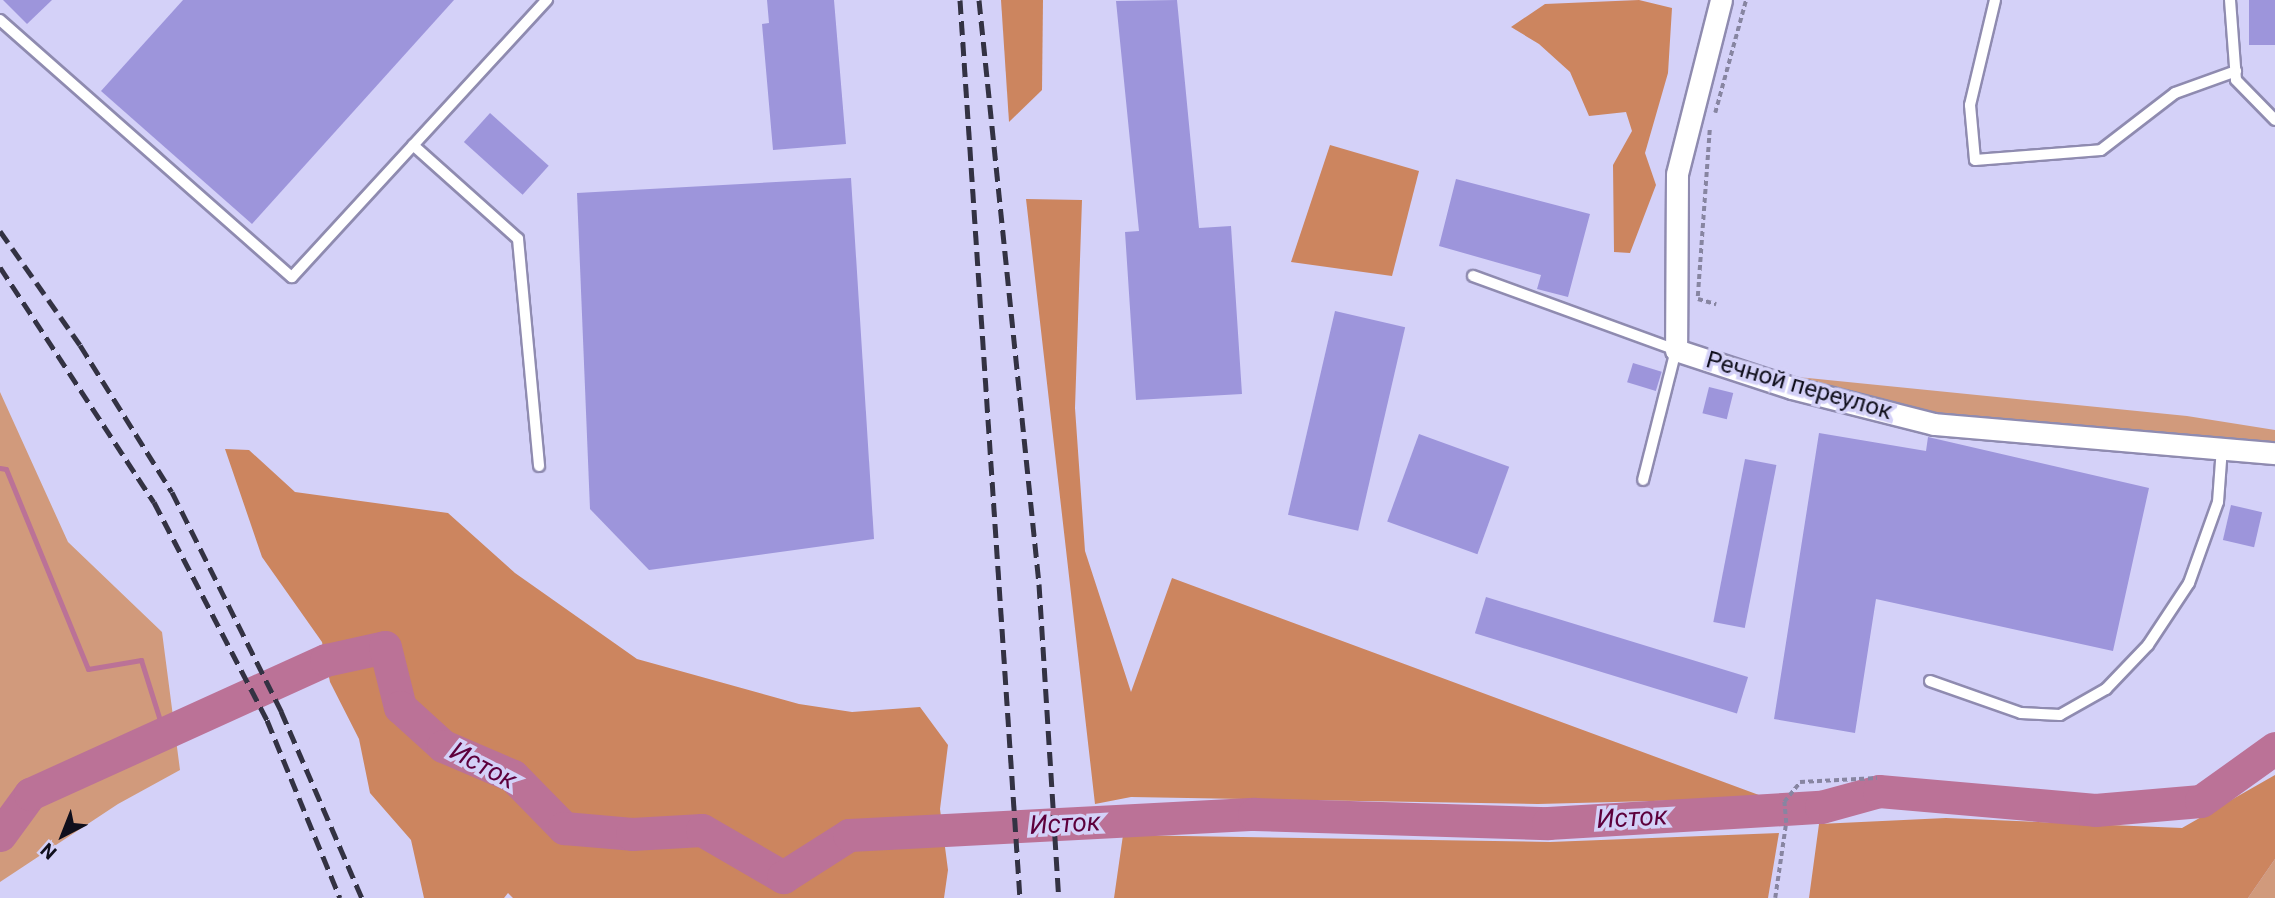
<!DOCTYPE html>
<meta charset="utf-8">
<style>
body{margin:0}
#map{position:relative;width:2275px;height:898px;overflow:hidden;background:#d4d1f8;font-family:Roboto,sans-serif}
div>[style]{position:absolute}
.green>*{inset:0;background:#d19a7c}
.forest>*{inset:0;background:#cc855f}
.stream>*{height:5px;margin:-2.5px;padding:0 2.5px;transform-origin:2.5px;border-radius:2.5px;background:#bb7297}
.river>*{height:33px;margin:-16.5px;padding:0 16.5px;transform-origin:16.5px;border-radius:16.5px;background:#bb7297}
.building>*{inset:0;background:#9d95db;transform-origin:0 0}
.path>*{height:3.5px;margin-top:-1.75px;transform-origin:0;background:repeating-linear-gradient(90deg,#8785a1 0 5px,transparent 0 8.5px)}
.roads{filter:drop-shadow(2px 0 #8f8bb0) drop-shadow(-2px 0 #8f8bb0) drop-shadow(0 2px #8f8bb0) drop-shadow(0 -2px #8f8bb0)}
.service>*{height:10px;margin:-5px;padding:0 5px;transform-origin:5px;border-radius:5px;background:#fff}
.minor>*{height:21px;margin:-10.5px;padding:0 10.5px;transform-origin:10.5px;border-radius:10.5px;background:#fff}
.rail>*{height:5px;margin-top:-2.5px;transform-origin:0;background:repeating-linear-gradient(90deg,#333243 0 14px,transparent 0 21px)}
span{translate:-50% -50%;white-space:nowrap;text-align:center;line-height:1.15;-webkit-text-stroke:7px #d4d1f8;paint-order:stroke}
.street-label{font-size:24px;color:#100f1c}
.water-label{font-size:26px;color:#5d003c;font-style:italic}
.north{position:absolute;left:28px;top:800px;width:70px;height:70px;-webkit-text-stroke:5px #d4d1f8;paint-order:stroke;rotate:222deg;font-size:19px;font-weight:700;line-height:28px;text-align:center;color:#100f1c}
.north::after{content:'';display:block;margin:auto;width:24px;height:32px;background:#100f1c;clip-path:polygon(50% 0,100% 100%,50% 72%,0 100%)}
</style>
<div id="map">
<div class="green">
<div style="clip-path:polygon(1798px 377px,2187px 416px,2275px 430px,2275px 453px,2010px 432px,1792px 388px)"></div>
<div style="clip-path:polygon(0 392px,68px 542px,162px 632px,180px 770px,118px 804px,0 882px)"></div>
<div style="clip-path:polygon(2275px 859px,2275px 898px,2248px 898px)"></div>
</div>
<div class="forest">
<div style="clip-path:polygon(1001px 0,1043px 0,1042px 90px,1009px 122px)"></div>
<div style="clip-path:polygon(1639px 0,1672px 8px,1668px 73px,1645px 153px,1656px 185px,1630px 253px,1614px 252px,1613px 165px,1632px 131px,1626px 112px,1589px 116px,1570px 72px,1539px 44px,1511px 27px,1545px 4px)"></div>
<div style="clip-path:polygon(1330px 145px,1419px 171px,1392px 276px,1291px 262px)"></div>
<div style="clip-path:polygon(1026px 199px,1082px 200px,1075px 408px,1085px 551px,1131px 692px,1172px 578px,1767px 798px,1538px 804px,1131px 797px,1095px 804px)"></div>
<div style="clip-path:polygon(225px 449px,249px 450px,295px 492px,448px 513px,515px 573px,637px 659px,799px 704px,852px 712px,920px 707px,948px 745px,940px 809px,948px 870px,944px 898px,513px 898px,508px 893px,504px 898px,424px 898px,411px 840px,370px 793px,359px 739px,330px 682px,322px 642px,262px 557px)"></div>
<div style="clip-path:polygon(2275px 775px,2275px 859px,2248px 898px,1809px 898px,1819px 824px,1946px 818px,2182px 828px)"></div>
<div style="clip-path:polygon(1779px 833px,1768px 898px,1114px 898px,1123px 835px,1550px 842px)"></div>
</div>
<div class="stream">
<div style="left:0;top:468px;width:6px;rotate:9deg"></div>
<div style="left:6px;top:469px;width:216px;rotate:67.7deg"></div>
<div style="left:88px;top:669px;width:54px;rotate:-9.6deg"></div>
<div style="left:141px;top:660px;width:77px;rotate:72.5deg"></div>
</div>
<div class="river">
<div style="left:0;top:835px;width:51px;rotate:-53.8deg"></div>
<div style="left:30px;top:794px;width:325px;rotate:-24.4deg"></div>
<div style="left:326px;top:660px;width:60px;rotate:-12.4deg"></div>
<div style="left:385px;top:647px;width:62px;rotate:76deg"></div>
<div style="left:400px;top:707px;width:58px;rotate:42.2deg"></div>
<div style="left:443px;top:746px;width:76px;rotate:23.2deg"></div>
<div style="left:513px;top:776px;width:73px;rotate:45.6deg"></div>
<div style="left:564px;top:828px;width:68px;rotate:5deg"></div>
<div style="left:632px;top:834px;width:70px;rotate:-3.3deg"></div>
<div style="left:702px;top:830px;width:94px;rotate:30.1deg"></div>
<div style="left:783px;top:877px;width:78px;rotate:-32.5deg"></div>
<div style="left:849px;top:835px;width:406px;rotate:-3deg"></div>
<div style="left:1254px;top:814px;width:294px;rotate:1.8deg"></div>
<div style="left:1548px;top:823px;width:273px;rotate:-3.4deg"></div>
<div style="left:1821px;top:807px;width:60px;rotate:-15.4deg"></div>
<div style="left:1879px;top:791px;width:217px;rotate:5deg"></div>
<div style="left:2095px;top:810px;width:106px;rotate:-4.9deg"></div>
<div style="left:2201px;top:801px;width:91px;rotate:-35.6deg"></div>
</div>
<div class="building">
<div style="clip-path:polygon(3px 0,52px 0,27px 24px)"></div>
<div style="clip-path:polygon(183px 0,454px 0,252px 224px,101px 91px)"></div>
<div style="clip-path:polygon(767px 0,834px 0,846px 144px,773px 150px,762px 24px,769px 23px)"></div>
<div style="clip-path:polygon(1177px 0,1199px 228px,1231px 226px,1242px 394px,1136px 400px,1125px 232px,1139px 231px,1116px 1px)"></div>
<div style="left:2249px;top:0;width:26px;height:45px"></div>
<div style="left:490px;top:113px;width:79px;height:39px;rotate:42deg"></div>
<div style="clip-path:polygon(851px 178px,874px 539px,649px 570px,590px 509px,577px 193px)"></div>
<div style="clip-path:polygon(1456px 179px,1590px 214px,1568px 297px,1537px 289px,1541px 275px,1439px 246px)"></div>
<div style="left:1335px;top:311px;width:72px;height:209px;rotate:13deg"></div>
<div style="left:1633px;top:363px;width:30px;height:20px;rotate:17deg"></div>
<div style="left:1709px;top:387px;width:25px;height:27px;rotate:14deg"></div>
<div style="clip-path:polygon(1819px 433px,1926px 451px,1928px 437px,2149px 488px,2113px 651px,1876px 599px,1855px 733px,1774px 719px)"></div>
<div style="left:1419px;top:434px;width:96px;height:93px;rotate:20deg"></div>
<div style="left:1745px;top:459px;width:32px;height:166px;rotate:11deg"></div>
<div style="left:2231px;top:505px;width:32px;height:36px;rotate:13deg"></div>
<div style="left:1486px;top:597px;width:274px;height:38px;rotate:17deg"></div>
</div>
<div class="path">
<div style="left:1715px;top:113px;width:117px;rotate:-74.7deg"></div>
<div style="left:1710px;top:130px;width:169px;rotate:94.1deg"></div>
<div style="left:1698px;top:299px;width:19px;rotate:16deg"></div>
<div style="left:1775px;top:898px;width:76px;rotate:-81.7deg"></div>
<div style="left:1786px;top:823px;width:21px;rotate:-95deg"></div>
<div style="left:1784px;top:802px;width:26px;rotate:-51deg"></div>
<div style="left:1800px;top:782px;width:77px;rotate:-3deg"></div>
</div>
<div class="roads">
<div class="service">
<div style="left:1995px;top:0;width:108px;rotate:103.4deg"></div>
<div style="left:1970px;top:105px;width:55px;rotate:84.8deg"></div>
<div style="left:1975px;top:160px;width:126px;rotate:-4.5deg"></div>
<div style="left:2101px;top:150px;width:93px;rotate:-37.6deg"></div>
<div style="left:2175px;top:93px;width:65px;rotate:-19.8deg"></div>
<div style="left:2230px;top:0;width:80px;rotate:85.7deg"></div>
<div style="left:2236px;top:80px;width:56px;rotate:45.7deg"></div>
<div style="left:0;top:20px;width:389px;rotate:41.4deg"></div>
<div style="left:292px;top:277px;width:377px;rotate:-47.4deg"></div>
<div style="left:413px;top:145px;width:141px;rotate:41.8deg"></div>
<div style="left:518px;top:239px;width:228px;rotate:84.7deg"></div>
<div style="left:1473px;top:276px;width:216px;rotate:20deg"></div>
<div style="left:1676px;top:350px;width:134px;rotate:104.2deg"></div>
<div style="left:1930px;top:681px;width:96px;rotate:19.4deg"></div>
<div style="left:2021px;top:713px;width:39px;rotate:3deg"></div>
<div style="left:2060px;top:715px;width:53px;rotate:-29.5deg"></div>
<div style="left:2106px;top:689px;width:61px;rotate:-46.3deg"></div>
<div style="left:2148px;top:645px;width:74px;rotate:-56.5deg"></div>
<div style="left:2189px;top:583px;width:86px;rotate:-70.3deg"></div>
<div style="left:2218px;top:502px;width:55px;rotate:-85.8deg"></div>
</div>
<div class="minor">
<div style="left:1721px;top:0;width:179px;rotate:104.2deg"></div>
<div style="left:1677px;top:174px;width:176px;rotate:90.3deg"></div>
<div style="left:1676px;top:350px;width:122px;rotate:18.1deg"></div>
<div style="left:1792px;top:388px;width:146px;rotate:14.2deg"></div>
<div style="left:1934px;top:424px;width:342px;rotate:4.9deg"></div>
</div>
</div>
<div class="rail">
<div style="left:960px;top:0;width:900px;rotate:86.18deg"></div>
<div style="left:979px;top:0;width:587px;rotate:84.13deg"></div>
<div style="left:1039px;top:584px;width:315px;rotate:86.4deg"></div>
<div style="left:0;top:231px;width:139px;rotate:54.9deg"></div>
<div style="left:80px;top:345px;width:173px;rotate:58deg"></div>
<div style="left:172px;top:492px;width:245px;rotate:63.5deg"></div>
<div style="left:281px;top:711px;width:204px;rotate:66.6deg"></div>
<div style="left:0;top:267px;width:281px;rotate:56.8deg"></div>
<div style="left:154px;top:502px;width:246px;rotate:62.6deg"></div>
<div style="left:267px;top:720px;width:192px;rotate:67.7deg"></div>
</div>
<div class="street-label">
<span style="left:1799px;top:386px;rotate:16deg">Речной переулок</span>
</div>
<div class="water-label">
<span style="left:483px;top:766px;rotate:28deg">Исток</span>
<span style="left:1632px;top:818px;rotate:-3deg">Исток</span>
<span style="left:1065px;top:824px;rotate:-3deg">Исток</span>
</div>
<div class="north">N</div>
</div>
